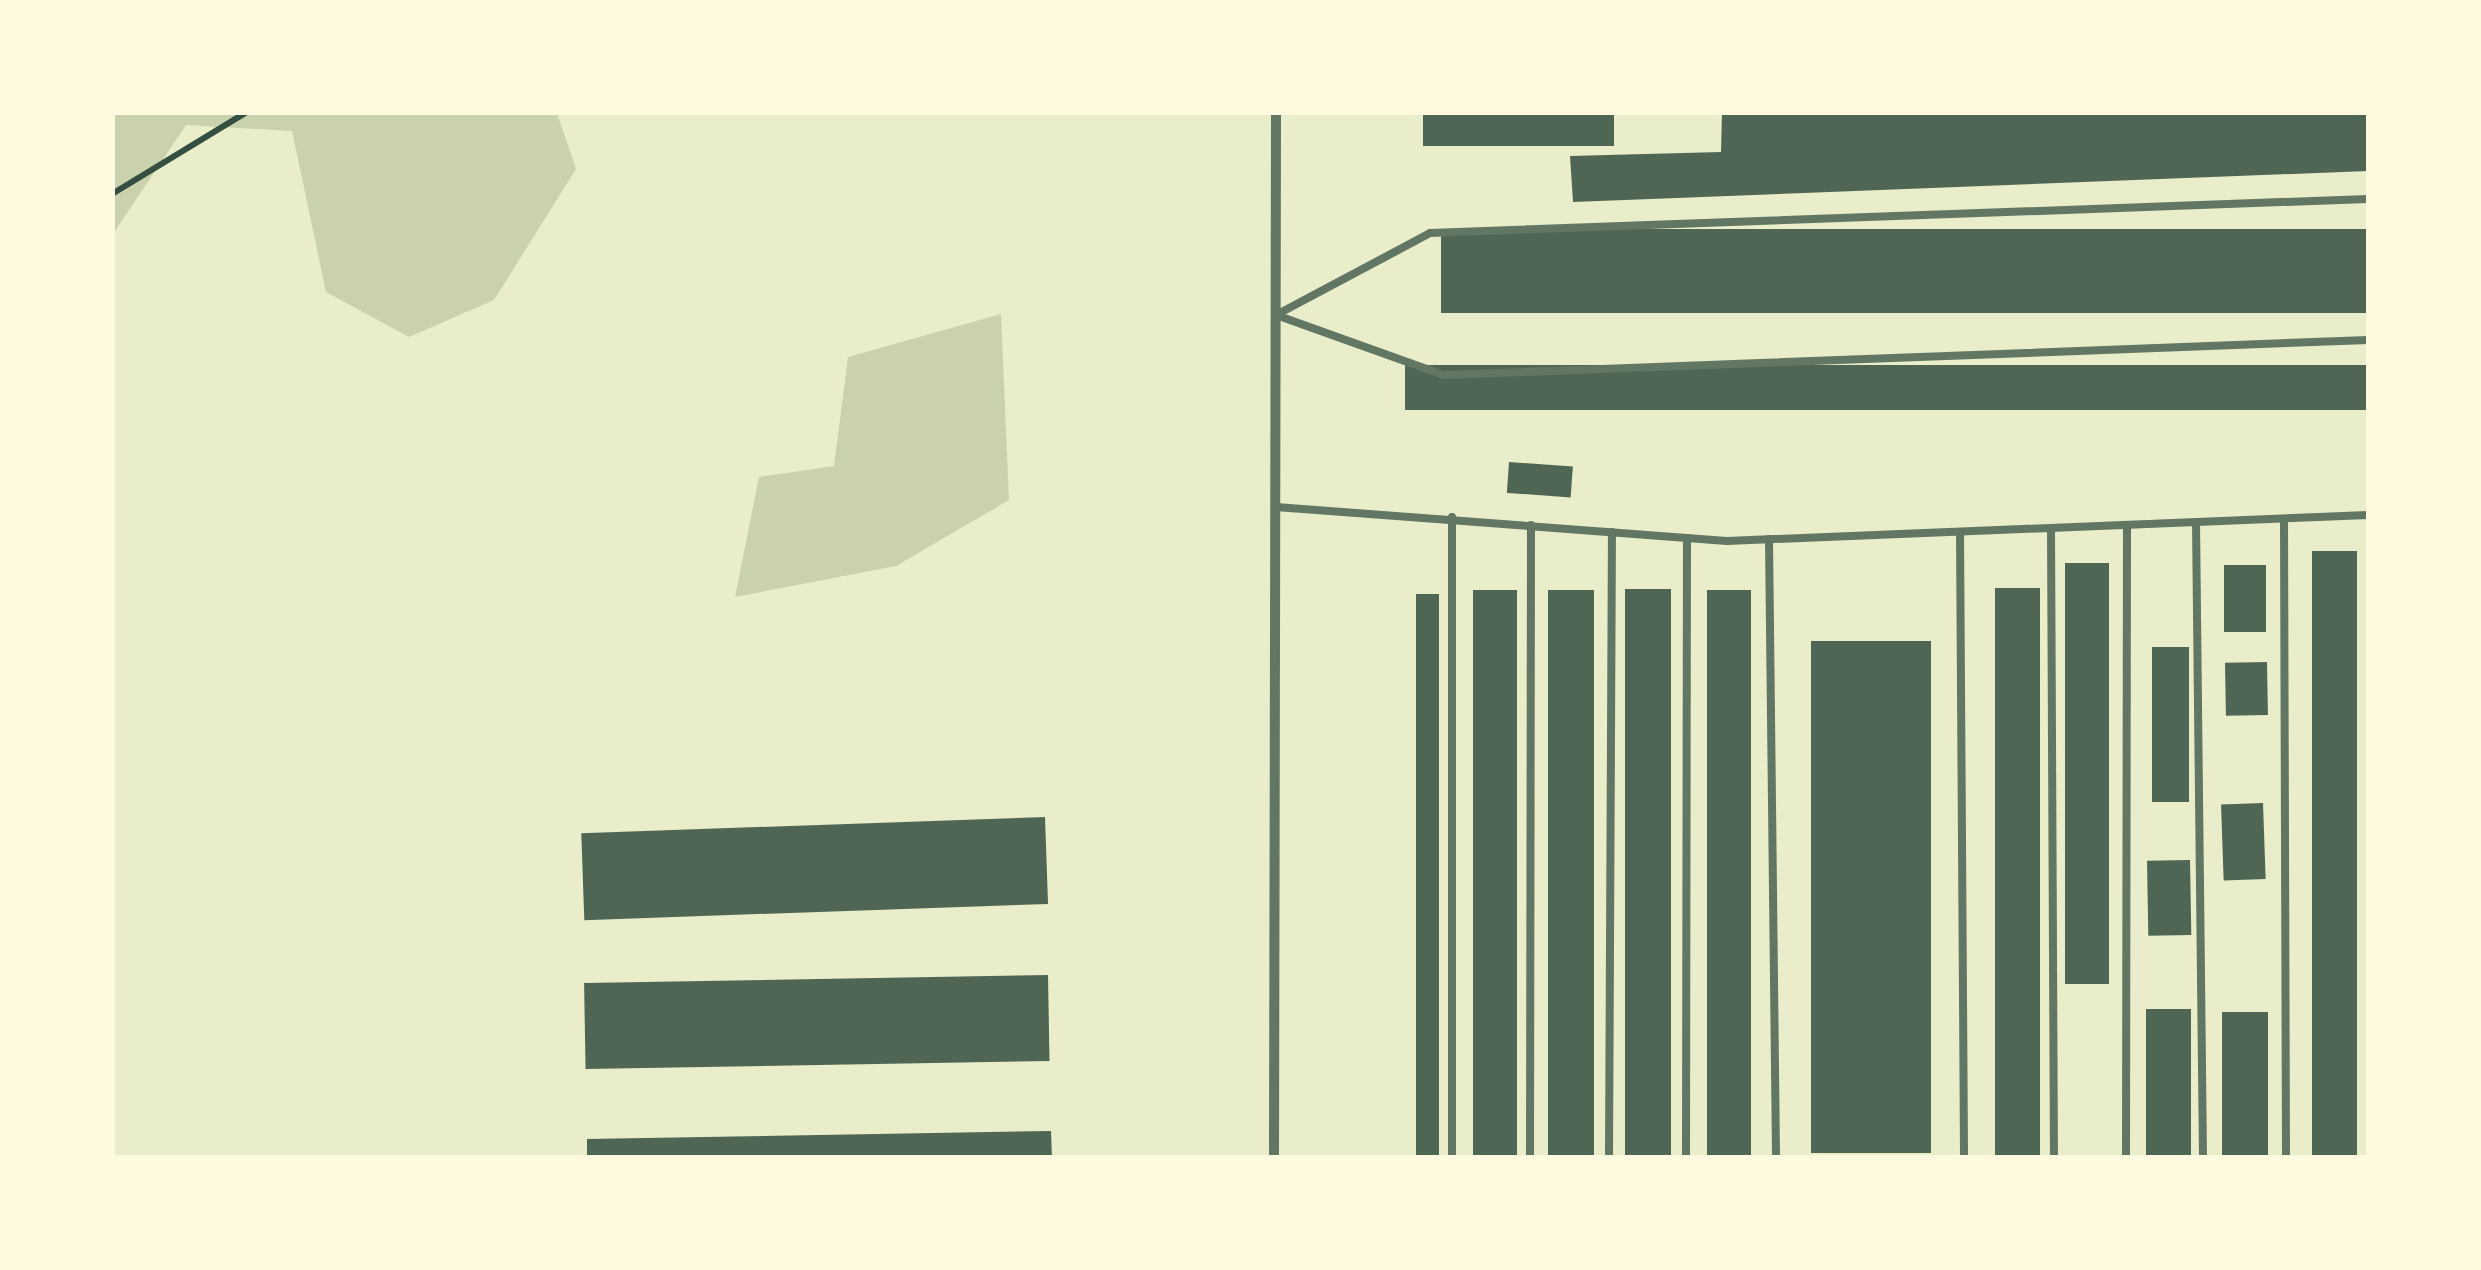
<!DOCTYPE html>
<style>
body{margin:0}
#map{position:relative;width:2481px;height:1270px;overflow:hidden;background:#e9edc9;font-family:"Zilla Slab",serif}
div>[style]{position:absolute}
.green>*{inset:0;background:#cad2ad}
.building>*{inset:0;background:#4f6655;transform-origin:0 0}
.path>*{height:6px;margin:-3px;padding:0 3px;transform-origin:3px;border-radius:3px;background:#344e41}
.service>*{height:8px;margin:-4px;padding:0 4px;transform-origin:4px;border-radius:4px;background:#617663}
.minor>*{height:10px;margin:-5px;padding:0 5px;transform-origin:5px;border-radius:5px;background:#617663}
span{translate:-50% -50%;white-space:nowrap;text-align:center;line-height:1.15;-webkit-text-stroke:8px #fefae0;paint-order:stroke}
.frame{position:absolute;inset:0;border:115px solid #fefae0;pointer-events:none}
</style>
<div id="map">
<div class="green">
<div style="clip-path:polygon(113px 113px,557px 113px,576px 169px,494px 300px,409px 337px,326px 292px,292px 131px,186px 125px,113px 234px)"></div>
<div style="clip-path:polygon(1001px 314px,1009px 500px,896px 566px,735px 597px,759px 477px,834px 466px,848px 357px)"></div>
</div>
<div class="building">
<div style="left:1423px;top:112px;width:191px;height:34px"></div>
<div style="clip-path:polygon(1722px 112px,2368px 112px,2368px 171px,1573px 202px,1570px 156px,1721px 152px)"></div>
<div style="left:2368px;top:229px;width:84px;height:927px;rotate:90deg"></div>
<div style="left:2368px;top:365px;width:45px;height:963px;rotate:90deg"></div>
<div style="left:1509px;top:462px;width:64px;height:31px;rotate:4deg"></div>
<div style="left:2312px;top:551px;width:45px;height:607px"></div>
<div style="left:2109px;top:563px;width:421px;height:44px;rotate:90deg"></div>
<div style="left:2266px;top:565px;width:67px;height:42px;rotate:90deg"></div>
<div style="left:1995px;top:588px;width:45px;height:570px"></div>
<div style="left:1625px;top:589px;width:46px;height:569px"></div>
<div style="left:1473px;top:590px;width:44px;height:568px"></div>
<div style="left:1548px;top:590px;width:46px;height:568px"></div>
<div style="left:1707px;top:590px;width:44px;height:568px"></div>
<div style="left:1416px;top:594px;width:23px;height:564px"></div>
<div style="left:1811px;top:641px;width:120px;height:512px"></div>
<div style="left:2152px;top:647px;width:37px;height:155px"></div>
<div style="left:2267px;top:662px;width:53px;height:42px;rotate:89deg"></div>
<div style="left:2263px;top:803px;width:76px;height:42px;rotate:88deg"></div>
<div style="left:1045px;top:817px;width:87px;height:464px;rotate:88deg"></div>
<div style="left:2190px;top:860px;width:75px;height:43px;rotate:89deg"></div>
<div style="left:1048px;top:975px;width:86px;height:464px;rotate:89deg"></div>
<div style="left:2146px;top:1009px;width:45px;height:149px"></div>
<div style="left:2222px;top:1012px;width:46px;height:146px"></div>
<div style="clip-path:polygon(1051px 1131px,1052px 1158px,587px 1158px,587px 1139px)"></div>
</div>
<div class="path">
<div style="left:112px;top:194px;width:158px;rotate:-31.3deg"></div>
</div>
<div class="service">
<div style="left:1276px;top:315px;width:174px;rotate:-28deg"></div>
<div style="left:1430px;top:233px;width:939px;rotate:-2.08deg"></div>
<div style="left:1276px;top:315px;width:178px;rotate:19.7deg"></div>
<div style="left:1444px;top:375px;width:925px;rotate:-2.17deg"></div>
<div style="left:1276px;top:507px;width:452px;rotate:4.3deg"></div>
<div style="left:1727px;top:541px;width:642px;rotate:-2.32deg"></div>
<div style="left:1452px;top:517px;width:641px;rotate:90deg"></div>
<div style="left:2284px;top:519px;width:639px;rotate:89.82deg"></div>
<div style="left:2196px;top:522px;width:636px;rotate:89.37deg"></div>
<div style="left:2051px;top:528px;width:630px;rotate:89.73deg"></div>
<div style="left:1960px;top:532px;width:626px;rotate:89.63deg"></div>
<div style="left:1769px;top:539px;width:619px;rotate:89.35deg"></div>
<div style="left:1530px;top:1158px;width:633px;rotate:-89.91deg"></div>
<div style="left:1609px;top:1158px;width:626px;rotate:-89.73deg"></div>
<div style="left:1686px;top:1158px;width:620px;rotate:-89.91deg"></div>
<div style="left:2126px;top:1158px;width:633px;rotate:-89.91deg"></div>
</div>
<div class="minor">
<div style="left:1274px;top:1158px;width:1046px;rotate:-89.89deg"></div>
</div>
<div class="frame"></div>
</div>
